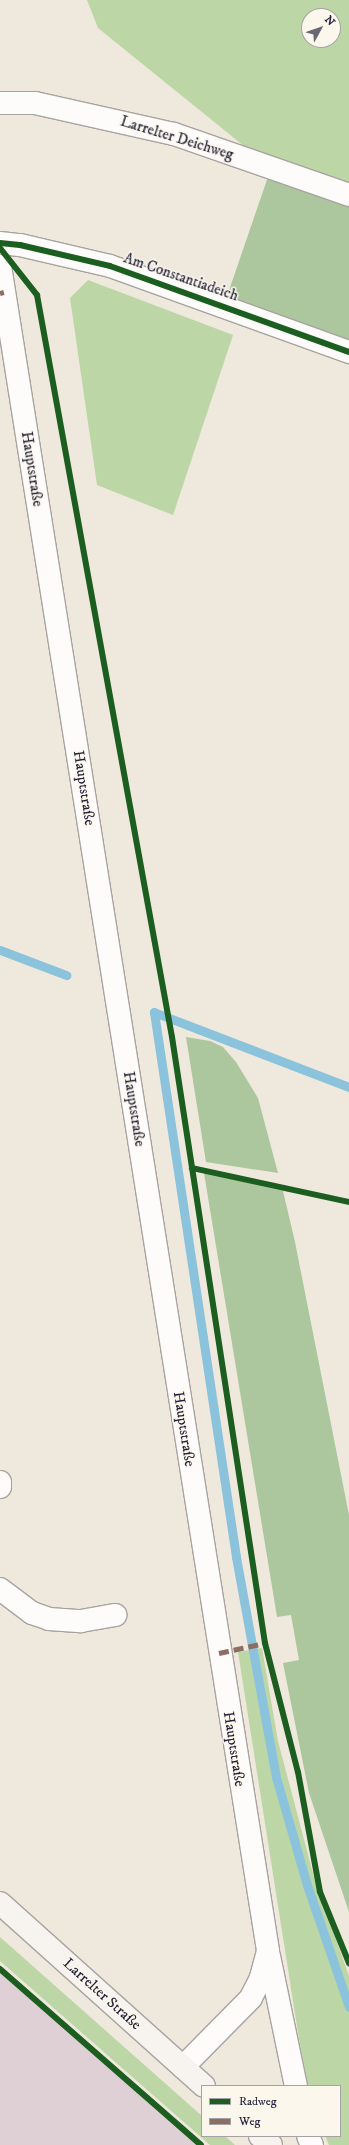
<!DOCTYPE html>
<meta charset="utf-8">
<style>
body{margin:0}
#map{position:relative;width:349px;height:2145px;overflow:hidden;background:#efe8dd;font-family:"IM FELL DW Pica",serif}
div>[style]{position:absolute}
.industrial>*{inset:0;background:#ded0d4}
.green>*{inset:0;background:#bcd6a6}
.forest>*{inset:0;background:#acc79d}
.stream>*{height:9px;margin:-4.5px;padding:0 4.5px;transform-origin:4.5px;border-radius:4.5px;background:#8bc3dc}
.roads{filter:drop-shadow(1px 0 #a8a3a0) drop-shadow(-1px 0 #a8a3a0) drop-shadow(0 1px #a8a3a0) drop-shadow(0 -1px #a8a3a0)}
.minor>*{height:22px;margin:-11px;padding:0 11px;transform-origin:11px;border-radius:11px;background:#fdfcfa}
.tertiary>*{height:22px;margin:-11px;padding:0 11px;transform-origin:11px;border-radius:11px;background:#fdfcfa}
.secondary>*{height:22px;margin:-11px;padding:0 11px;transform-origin:11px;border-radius:11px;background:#f7f3ef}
.quiet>*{height:5px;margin-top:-2.5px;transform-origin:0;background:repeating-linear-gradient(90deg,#8d6e63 0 10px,transparent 0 15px)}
.cycleway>*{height:6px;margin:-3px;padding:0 3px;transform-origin:3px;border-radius:3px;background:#1b5e20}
span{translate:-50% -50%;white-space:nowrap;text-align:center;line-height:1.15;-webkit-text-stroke:3px #fbf7ec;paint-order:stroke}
.street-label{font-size:15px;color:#22223b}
.legend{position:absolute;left:201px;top:2085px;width:140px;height:52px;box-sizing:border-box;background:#fbf7ec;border:1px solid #a4a2a5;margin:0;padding:5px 7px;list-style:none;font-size:12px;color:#22223b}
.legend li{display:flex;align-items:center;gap:8px;height:20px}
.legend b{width:20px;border:1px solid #a4a2a5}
.north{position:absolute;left:301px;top:8px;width:40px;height:40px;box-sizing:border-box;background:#fbf7ec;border:1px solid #a4a2a5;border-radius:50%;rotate:50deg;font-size:11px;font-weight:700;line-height:16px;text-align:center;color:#22223b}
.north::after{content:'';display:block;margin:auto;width:14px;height:18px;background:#6a6774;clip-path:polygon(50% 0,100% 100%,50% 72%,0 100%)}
</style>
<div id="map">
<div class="industrial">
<div style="clip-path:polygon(0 1969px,133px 2087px,201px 2145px,0 2145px)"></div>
</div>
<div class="green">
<div style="clip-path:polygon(evenodd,87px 0,349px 0,349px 195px,271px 168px,98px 28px,87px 0,309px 16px,333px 16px,333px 40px,309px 40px,309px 16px)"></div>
<div style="clip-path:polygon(88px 280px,233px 335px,173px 515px,97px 485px,70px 298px)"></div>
<div style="clip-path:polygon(262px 1648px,278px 1741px,315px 1881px,349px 1976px,349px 2145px,329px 2145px,325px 2136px,340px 2136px,340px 2086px,308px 2086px,299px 2039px,238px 1652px)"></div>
<div style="clip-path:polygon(0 1937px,202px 2116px,202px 2136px,225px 2136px,235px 2145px,210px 2145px,0 1961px)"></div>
</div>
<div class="forest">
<div style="clip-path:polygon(271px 168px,349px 195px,349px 352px,224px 305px)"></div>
<div style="clip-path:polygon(186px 1037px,210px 1041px,223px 1047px,236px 1062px,258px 1098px,278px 1173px,206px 1162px)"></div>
<div style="clip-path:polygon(204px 1173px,283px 1191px,295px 1242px,349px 1515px,349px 1912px,309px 1793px,283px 1663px,299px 1660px,291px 1615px,277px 1617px)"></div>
</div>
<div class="stream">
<div style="left:0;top:950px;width:71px;rotate:20.7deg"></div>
<div style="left:349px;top:1087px;width:209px;rotate:-159deg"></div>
<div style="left:154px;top:1012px;width:551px;rotate:81.44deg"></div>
<div style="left:236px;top:1557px;width:224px;rotate:79.7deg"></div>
<div style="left:276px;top:1777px;width:112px;rotate:74deg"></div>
<div style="left:307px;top:1885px;width:129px;rotate:71deg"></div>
</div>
<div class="roads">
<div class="minor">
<div style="left:0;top:103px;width:35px"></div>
<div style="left:35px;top:103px;width:142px;rotate:12.6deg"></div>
<div style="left:174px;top:134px;width:185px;rotate:19.2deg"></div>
<div style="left:0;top:243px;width:20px;rotate:6deg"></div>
<div style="left:20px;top:245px;width:92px;rotate:13.1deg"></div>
<div style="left:110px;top:266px;width:254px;rotate:19.8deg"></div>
<div style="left:0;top:1482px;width:5px;rotate:90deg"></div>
<div style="left:0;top:1589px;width:40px;rotate:37deg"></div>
<div style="left:32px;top:1613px;width:18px;rotate:19deg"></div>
<div style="left:49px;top:1619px;width:32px;rotate:4deg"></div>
<div style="left:81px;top:1621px;width:35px;rotate:-10deg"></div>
</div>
<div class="tertiary">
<div style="left:0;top:266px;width:1706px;rotate:80.96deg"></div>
<div style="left:268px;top:1951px;width:28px;rotate:105deg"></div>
<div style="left:261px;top:1978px;width:22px;rotate:117deg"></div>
<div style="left:251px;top:1998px;width:97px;rotate:134.6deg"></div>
<div style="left:269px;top:1956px;width:133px;rotate:78.3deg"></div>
<div style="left:308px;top:2136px;width:10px;rotate:66deg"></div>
</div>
<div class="secondary">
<div style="left:0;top:1903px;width:274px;rotate:41.9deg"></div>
<div style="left:260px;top:2136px;width:14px;rotate:39deg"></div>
</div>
</div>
<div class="quiet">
<div style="left:0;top:293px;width:4px;rotate:-14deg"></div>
<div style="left:219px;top:1653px;width:47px;rotate:-12.3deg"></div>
</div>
<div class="cycleway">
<div style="left:0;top:243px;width:20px;rotate:6deg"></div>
<div style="left:20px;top:245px;width:92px;rotate:13.1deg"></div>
<div style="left:110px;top:266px;width:254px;rotate:19.8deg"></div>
<div style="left:0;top:248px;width:60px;rotate:51.8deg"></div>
<div style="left:37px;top:295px;width:754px;rotate:79.69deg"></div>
<div style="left:172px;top:1037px;width:613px;rotate:81.28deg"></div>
<div style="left:265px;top:1643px;width:133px;rotate:75.7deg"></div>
<div style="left:298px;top:1772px;width:122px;rotate:79.6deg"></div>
<div style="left:320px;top:1892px;width:77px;rotate:67.8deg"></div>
<div style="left:192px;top:1168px;width:161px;rotate:12.2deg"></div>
<div style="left:0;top:1969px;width:267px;rotate:41.2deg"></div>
</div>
<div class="street-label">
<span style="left:177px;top:138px;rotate:17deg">Larrelter Deichweg</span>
<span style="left:181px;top:277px;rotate:19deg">Am Constantiadeich</span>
<span style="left:32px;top:469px;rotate:81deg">Hauptstraße</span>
<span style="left:84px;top:788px;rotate:81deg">Hauptstraße</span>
<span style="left:134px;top:1109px;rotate:81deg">Hauptstraße</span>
<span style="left:184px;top:1429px;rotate:81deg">Hauptstraße</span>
<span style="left:234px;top:1749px;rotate:81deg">Hauptstraße</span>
<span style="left:102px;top:1994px;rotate:42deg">Larrelter Straße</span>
</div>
<ul class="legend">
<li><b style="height:5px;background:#1b5e20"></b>Radweg</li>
<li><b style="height:5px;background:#8d6e63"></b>Weg</li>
</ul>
<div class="north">N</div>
</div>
